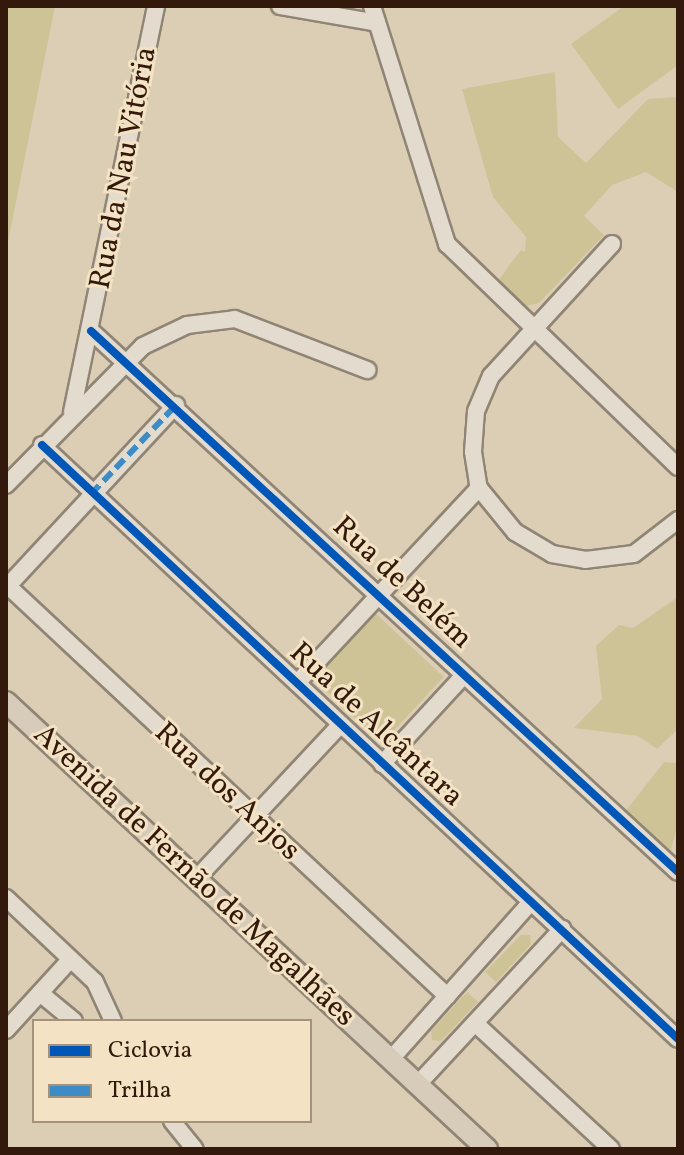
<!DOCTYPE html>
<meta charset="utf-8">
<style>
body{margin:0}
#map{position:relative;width:684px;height:1155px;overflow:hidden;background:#dcceb4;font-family:Vollkorn,serif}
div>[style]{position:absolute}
.green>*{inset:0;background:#cdc397;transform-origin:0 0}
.roads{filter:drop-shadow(2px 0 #908575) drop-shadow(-2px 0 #908575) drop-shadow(0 2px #908575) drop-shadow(0 -2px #908575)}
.minor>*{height:16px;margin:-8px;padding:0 8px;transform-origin:8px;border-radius:8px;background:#e3dcce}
.major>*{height:20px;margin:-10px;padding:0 10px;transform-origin:10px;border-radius:10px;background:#d7ccba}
.quiet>*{height:6px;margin-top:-3px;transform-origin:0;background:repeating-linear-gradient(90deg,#3d8cc6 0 12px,transparent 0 18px)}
.cycleway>*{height:8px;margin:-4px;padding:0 4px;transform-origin:4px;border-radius:4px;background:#0057b8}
span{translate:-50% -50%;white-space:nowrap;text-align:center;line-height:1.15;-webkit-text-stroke:6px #f3e3c4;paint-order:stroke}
.street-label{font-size:30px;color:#33190b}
.frame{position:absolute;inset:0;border:8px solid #33190b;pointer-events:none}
.legend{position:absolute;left:32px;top:1019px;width:280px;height:104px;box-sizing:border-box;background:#f3e3c4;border:2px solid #a6927a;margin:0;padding:10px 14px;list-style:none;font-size:24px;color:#33190b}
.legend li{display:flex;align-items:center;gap:16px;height:40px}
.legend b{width:40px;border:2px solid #a6927a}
</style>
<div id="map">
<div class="green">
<div style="clip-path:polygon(6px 6px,55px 6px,6px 252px)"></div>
<div style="clip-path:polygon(624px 6px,678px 6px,678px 65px,618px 109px,571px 44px)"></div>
<div style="clip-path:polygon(555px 72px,558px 137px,586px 163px,648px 99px,678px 97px,678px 192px,646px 172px,612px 185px,584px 216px,604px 235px,539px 303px,523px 307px,497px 282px,521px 250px,525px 252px,526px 237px,493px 197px,462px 89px)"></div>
<div style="clip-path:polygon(678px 597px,678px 729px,657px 749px,638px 736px,574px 728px,602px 699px,596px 646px,619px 625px,633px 628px)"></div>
<div style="left:375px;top:613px;width:94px;height:90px;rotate:43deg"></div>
<div style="clip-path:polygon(664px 762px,678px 763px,678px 823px,670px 853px,625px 812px)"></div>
<div style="clip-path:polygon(521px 935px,530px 935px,531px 944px,496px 982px,485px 972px)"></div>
<div style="clip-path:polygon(467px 992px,478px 1002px,441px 1041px,432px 1040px,431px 1031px)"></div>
</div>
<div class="roads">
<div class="minor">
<div style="left:280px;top:6px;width:98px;rotate:9.9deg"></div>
<div style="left:372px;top:6px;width:250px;rotate:72.5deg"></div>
<div style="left:447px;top:244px;width:321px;rotate:44deg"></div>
<div style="left:612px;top:244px;width:179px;rotate:132.5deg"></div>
<div style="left:491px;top:376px;width:38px;rotate:113deg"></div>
<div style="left:476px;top:411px;width:41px;rotate:94.2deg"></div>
<div style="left:473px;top:452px;width:36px;rotate:81deg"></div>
<div style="left:479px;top:488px;width:57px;rotate:50.7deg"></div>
<div style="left:515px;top:532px;width:43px;rotate:30.7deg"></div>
<div style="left:552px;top:554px;width:34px;rotate:10deg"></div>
<div style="left:585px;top:560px;width:49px;rotate:-7deg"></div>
<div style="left:634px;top:554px;width:56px;rotate:-37.7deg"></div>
<div style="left:91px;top:331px;width:798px;rotate:42.66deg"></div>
<div style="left:176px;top:405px;width:247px;rotate:132.9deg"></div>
<div style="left:8px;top:586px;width:601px;rotate:43.04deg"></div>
<div style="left:72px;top:412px;width:415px;rotate:-78.3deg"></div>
<div style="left:42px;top:445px;width:870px;rotate:43.04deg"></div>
<div style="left:6px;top:485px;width:195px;rotate:-45.4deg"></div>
<div style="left:143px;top:346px;width:49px;rotate:-25.5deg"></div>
<div style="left:187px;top:325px;width:48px;rotate:-7.1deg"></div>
<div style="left:235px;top:319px;width:142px;rotate:21.1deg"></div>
<div style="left:297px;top:683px;width:267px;rotate:-47deg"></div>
<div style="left:382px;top:764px;width:121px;rotate:-47.3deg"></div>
<div style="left:197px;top:878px;width:209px;rotate:-46.9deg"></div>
<div style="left:6px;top:898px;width:122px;rotate:43.3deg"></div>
<div style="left:95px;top:982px;width:43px;rotate:65.2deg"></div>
<div style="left:40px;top:993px;width:44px;rotate:39.5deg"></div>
<div style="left:475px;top:1023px;width:185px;rotate:42.8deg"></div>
<div style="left:6px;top:1030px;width:95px;rotate:-47.6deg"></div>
<div style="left:391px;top:1059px;width:210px;rotate:-48.3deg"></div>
<div style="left:418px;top:1084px;width:212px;rotate:-47.1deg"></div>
<div style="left:172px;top:1121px;width:36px;rotate:51deg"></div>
</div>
<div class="major">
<div style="left:6px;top:702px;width:657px;rotate:42.9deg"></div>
</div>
</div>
<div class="quiet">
<div style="left:91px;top:494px;width:123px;rotate:-46.3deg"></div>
</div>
<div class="cycleway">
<div style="left:91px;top:331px;width:798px;rotate:42.66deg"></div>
<div style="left:42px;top:445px;width:870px;rotate:43.04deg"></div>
</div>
<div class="street-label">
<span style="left:124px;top:168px;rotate:-79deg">Rua da Nau Vitória</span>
<span style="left:402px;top:583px;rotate:43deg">Rua de Belém</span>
<span style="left:376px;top:725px;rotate:43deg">Rua de Alcântara</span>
<span style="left:227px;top:792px;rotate:43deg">Rua dos Anjos</span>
<span style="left:194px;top:876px;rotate:43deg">Avenida de Fernão de Magalhães</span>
</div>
<div class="frame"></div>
<ul class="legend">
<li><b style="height:10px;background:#0057b8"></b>Ciclovia</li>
<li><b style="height:10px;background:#3d8cc6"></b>Trilha</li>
</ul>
</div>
